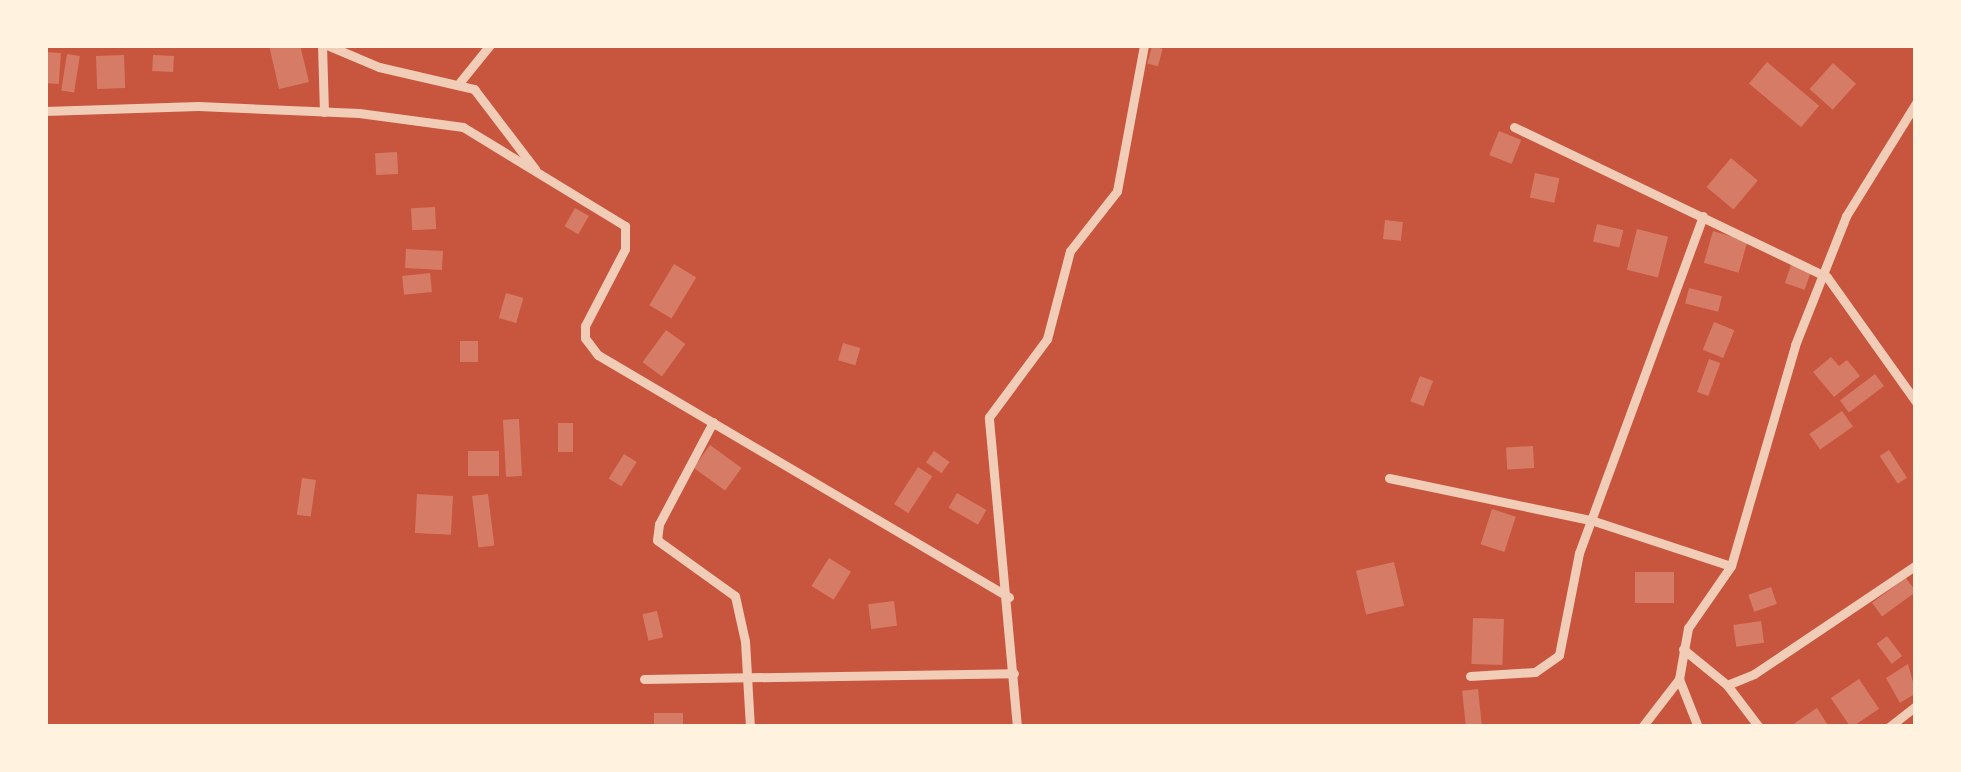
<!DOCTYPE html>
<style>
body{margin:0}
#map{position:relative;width:1961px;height:772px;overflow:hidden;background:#c8553d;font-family:Manrope,sans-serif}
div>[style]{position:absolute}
.building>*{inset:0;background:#d67c66;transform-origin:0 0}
.minor>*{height:9px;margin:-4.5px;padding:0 4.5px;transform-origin:4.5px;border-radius:4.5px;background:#f1ccb7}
span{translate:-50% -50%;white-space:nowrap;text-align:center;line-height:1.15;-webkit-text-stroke:10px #fff3e0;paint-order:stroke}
.frame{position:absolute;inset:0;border:48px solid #fff3e0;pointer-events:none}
</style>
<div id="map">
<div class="building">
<div style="clip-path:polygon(269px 45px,300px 45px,309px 82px,279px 89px)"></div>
<div style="left:1152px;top:46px;width:11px;height:18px;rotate:15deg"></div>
<div style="left:45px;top:52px;width:16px;height:31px;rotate:4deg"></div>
<div style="left:67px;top:54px;width:13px;height:37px;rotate:9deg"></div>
<div style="left:124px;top:55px;width:33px;height:28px;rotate:88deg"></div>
<div style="left:153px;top:55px;width:21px;height:16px;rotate:3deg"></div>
<div style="left:1767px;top:62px;width:68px;height:28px;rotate:40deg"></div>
<div style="left:1833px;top:63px;width:31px;height:35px;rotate:42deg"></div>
<div style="left:1499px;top:131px;width:24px;height:26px;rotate:22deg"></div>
<div style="left:397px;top:152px;width:22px;height:22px;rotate:87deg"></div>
<div style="left:1731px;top:158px;width:35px;height:38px;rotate:40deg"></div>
<div style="left:1535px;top:173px;width:25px;height:25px;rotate:12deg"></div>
<div style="left:435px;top:207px;width:22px;height:24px;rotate:87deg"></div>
<div style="left:575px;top:208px;width:16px;height:21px;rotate:30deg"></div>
<div style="left:1385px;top:220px;width:18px;height:19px;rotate:6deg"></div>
<div style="left:1597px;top:224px;width:27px;height:18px;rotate:13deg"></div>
<div style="left:1637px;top:229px;width:32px;height:42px;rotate:14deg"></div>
<div style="left:1713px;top:231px;width:36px;height:33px;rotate:16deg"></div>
<div style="left:406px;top:249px;width:37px;height:19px;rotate:3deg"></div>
<div style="left:674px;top:264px;width:26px;height:48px;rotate:31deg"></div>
<div style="left:1791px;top:265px;width:21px;height:19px;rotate:19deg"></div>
<div style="left:430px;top:273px;width:19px;height:28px;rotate:84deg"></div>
<div style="left:1689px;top:288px;width:34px;height:16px;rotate:14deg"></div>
<div style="left:506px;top:293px;width:18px;height:26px;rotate:16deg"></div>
<div style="left:1714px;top:322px;width:22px;height:30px;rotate:22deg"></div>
<div style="left:666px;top:330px;width:24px;height:40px;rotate:36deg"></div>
<div style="left:460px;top:341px;width:18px;height:21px"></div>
<div style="left:843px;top:343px;width:18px;height:18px;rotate:16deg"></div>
<div style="clip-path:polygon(1831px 357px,1839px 366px,1847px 360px,1860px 376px,1834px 397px,1813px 372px)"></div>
<div style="left:1709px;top:359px;width:12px;height:35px;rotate:20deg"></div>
<div style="left:1875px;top:374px;width:15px;height:44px;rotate:53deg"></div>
<div style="left:1420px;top:376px;width:14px;height:27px;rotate:21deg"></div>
<div style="left:1842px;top:411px;width:19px;height:40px;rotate:55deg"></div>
<div style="left:519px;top:419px;width:57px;height:16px;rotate:87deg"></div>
<div style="left:558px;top:423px;width:15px;height:29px"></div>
<div style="left:710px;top:445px;width:39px;height:28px;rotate:36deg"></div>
<div style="left:1533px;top:446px;width:22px;height:27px;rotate:87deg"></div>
<div style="left:1889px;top:450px;width:33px;height:11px;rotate:57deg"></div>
<div style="left:468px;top:451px;width:31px;height:25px"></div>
<div style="left:934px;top:451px;width:19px;height:14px;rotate:35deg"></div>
<div style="left:624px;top:454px;width:15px;height:29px;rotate:32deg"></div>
<div style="left:918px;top:467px;width:17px;height:44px;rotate:33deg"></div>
<div style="left:302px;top:478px;width:14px;height:37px;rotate:8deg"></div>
<div style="left:957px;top:493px;width:34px;height:17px;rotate:30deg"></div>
<div style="left:417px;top:494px;width:36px;height:39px;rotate:3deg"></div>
<div style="left:488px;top:494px;width:52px;height:16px;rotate:83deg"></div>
<div style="left:1492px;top:509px;width:25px;height:37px;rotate:18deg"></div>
<div style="left:829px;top:558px;width:26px;height:33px;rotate:32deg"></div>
<div style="left:1394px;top:562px;width:45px;height:39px;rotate:77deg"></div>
<div style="left:1635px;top:572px;width:39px;height:31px"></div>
<div style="left:1906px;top:578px;width:17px;height:42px;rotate:54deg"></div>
<div style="left:1771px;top:587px;width:18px;height:24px;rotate:71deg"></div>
<div style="left:894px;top:601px;width:25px;height:26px;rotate:83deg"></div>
<div style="left:657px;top:611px;width:27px;height:15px;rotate:77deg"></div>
<div style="left:1473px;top:618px;width:31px;height:46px;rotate:2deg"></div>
<div style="left:1761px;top:621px;width:22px;height:28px;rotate:82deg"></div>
<div style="left:1887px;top:636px;width:25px;height:13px;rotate:53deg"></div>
<div style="clip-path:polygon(1908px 664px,1916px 693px,1900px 703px,1886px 678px)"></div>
<div style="left:1859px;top:679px;width:36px;height:34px;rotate:56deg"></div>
<div style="left:1478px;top:689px;width:38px;height:16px;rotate:84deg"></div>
<div style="clip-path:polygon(1817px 708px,1829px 727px,1789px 727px)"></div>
<div style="left:683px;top:713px;width:14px;height:29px;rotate:90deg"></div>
</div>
<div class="minor">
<div style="left:322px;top:45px;width:67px;rotate:88.3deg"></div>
<div style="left:327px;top:45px;width:56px;rotate:22.9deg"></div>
<div style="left:379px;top:67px;width:98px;rotate:13deg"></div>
<div style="left:474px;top:89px;width:101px;rotate:52.7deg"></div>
<div style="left:460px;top:82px;width:48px;rotate:-51deg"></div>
<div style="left:45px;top:111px;width:153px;rotate:-1.9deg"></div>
<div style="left:198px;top:106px;width:161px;rotate:2.5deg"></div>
<div style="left:359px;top:113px;width:105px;rotate:7.7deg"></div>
<div style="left:463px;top:127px;width:190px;rotate:31.4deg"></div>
<div style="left:625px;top:226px;width:23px;rotate:90deg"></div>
<div style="left:625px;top:249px;width:87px;rotate:117.5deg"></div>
<div style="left:585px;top:326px;width:12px;rotate:90deg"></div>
<div style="left:585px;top:338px;width:21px;rotate:53deg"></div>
<div style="left:598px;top:355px;width:477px;rotate:30.5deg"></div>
<div style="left:1514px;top:127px;width:347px;rotate:25.6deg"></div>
<div style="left:1827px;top:277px;width:153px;rotate:54.5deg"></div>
<div style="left:713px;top:422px;width:115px;rotate:117.9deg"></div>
<div style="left:659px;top:524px;width:16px;rotate:97deg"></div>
<div style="left:657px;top:540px;width:96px;rotate:35.7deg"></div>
<div style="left:735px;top:596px;width:46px;rotate:77.5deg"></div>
<div style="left:745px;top:641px;width:86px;rotate:86.7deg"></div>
<div style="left:1389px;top:478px;width:209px;rotate:11.8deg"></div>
<div style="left:1594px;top:521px;width:144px;rotate:18.2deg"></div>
<div style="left:1683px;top:649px;width:57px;rotate:39.3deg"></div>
<div style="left:1727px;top:685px;width:53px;rotate:52.7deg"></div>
<div style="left:1470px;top:676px;width:65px;rotate:-3.5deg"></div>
<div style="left:1535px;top:672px;width:29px;rotate:-35deg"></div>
<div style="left:1559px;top:655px;width:104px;rotate:-78.9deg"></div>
<div style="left:1579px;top:553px;width:359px;rotate:-69.8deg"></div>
<div style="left:644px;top:679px;width:370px;rotate:-0.9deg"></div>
<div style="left:1679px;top:679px;width:52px;rotate:68.4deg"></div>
<div style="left:1727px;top:685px;width:29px;rotate:-22deg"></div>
<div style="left:1754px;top:674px;width:195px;rotate:-33.9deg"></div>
<div style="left:1017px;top:727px;width:311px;rotate:-95.2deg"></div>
<div style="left:989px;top:417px;width:97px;rotate:-53.4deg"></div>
<div style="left:1047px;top:339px;width:91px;rotate:-75.4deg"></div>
<div style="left:1070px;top:251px;width:76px;rotate:-51.9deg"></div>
<div style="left:1117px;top:191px;width:148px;rotate:-79.5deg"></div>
<div style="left:1642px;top:727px;width:61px;rotate:-52.4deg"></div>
<div style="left:1679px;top:679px;width:52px;rotate:-80deg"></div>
<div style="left:1688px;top:628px;width:75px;rotate:-55.3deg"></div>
<div style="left:1731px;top:566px;width:230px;rotate:-73.8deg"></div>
<div style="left:1795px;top:345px;width:139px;rotate:-68.4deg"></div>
<div style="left:1846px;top:216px;width:133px;rotate:-58.2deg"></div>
<div style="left:1889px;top:727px;width:34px;rotate:-38deg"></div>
</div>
<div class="frame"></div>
</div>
